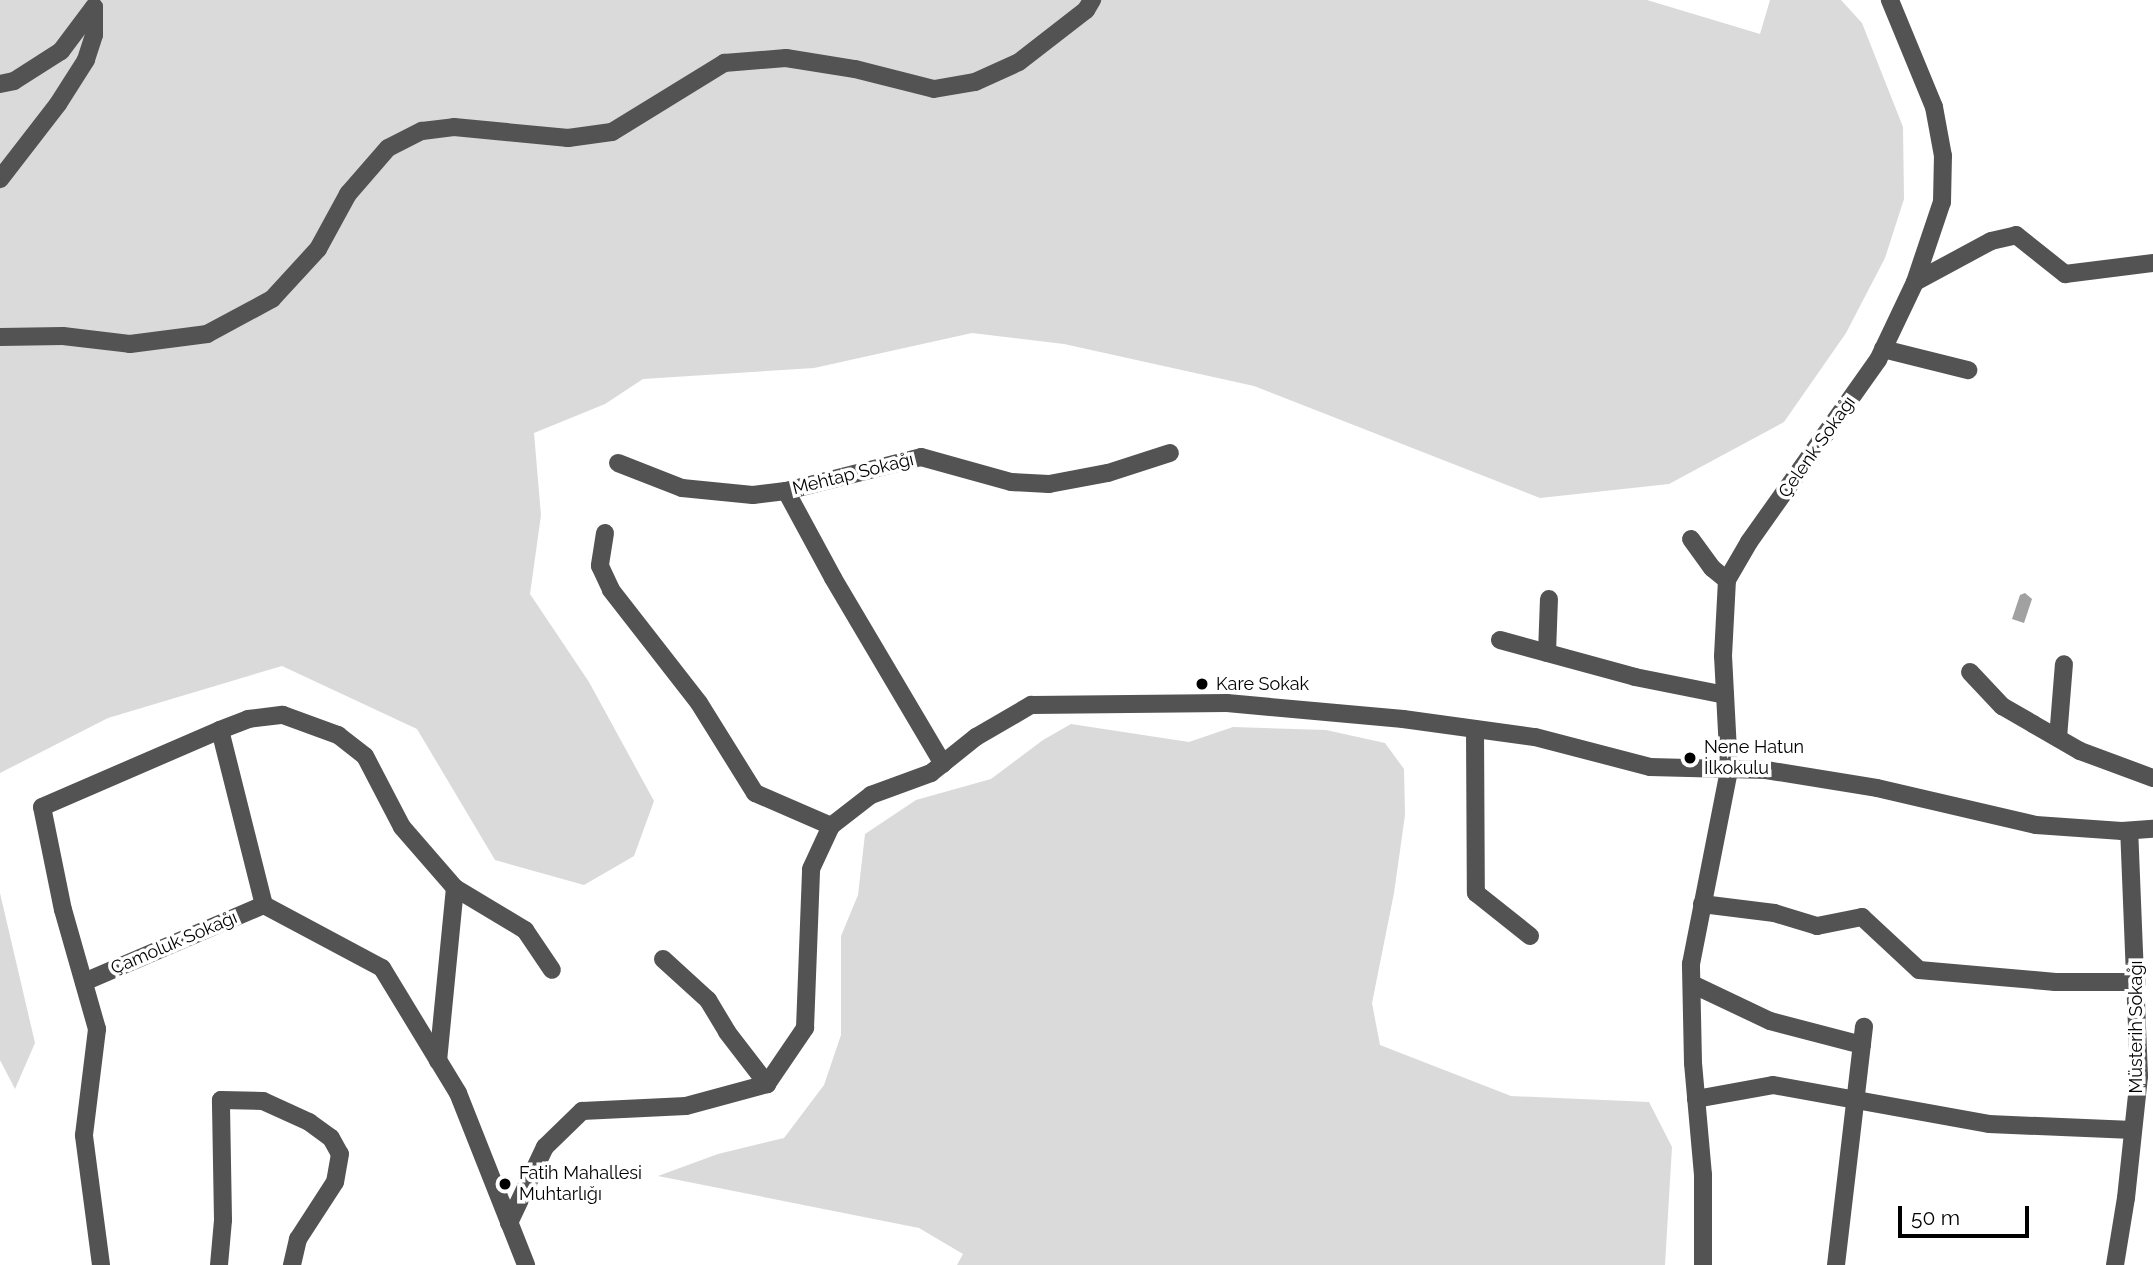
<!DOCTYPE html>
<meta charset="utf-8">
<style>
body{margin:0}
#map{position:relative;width:2153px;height:1265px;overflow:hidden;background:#fff;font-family:Raleway,sans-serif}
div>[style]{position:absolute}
.green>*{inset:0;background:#dadada}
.water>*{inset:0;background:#a1a1a1}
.minor>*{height:18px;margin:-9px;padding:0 9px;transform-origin:9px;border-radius:9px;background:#535353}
.dots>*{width:19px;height:19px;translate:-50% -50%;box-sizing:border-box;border:4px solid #fff;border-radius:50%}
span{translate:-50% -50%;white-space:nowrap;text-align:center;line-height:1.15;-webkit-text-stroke:7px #fff;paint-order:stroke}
.street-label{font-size:18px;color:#000}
.poi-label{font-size:18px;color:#000}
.left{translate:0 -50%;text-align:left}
.scale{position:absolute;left:1898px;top:1206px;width:131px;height:32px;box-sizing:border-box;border:4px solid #000;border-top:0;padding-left:9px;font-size:21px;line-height:24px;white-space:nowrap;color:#000;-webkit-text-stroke:5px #fff;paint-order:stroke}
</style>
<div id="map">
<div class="green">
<div style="clip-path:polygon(0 0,1647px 0,1760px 34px,1770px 0,1841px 0,1862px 23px,1903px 127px,1904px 199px,1885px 258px,1846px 333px,1784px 422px,1669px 484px,1540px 498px,1254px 386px,1064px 344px,972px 333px,814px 368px,643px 379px,605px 404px,534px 433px,541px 515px,530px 594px,589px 682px,654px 801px,634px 856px,584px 885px,495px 860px,417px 729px,282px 666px,108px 718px,0 773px)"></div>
<div style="clip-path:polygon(1071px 724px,1189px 742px,1233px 727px,1326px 730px,1385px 743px,1404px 769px,1405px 815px,1394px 893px,1372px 1003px,1380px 1045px,1511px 1096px,1649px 1102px,1672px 1147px,1665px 1265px,957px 1265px,963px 1254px,919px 1228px,658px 1176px,718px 1154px,784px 1138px,824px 1085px,841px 1035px,841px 936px,858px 895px,865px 834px,916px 800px,991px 779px,1043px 740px)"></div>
<div style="clip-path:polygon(0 893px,35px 1043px,15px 1089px,0 1060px)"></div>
</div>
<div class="water">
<div style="clip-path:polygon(2025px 593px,2032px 599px,2024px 623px,2012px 619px,2020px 595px)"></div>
</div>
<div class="minor">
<div style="left:0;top:84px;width:14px;rotate:-12deg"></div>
<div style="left:14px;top:81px;width:56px;rotate:-32.6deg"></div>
<div style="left:61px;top:51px;width:55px;rotate:-53.1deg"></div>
<div style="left:94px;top:7px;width:28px;rotate:90deg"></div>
<div style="left:94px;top:35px;width:26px;rotate:108deg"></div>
<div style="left:86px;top:60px;width:52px;rotate:122.5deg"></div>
<div style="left:58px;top:104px;width:95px;rotate:127.7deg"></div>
<div style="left:1915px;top:282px;width:86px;rotate:-28.3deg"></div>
<div style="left:1991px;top:241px;width:26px;rotate:-13deg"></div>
<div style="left:2016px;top:235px;width:63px;rotate:38.5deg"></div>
<div style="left:2065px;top:274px;width:89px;rotate:-7.1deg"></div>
<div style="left:0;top:337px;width:63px;rotate:-0.9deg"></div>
<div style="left:63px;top:336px;width:67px;rotate:6.8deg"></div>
<div style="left:130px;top:344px;width:78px;rotate:-7.4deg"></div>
<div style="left:207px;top:334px;width:74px;rotate:-28.3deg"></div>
<div style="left:272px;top:299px;width:68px;rotate:-47.4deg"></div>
<div style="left:318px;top:249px;width:63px;rotate:-61.4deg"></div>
<div style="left:348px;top:194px;width:61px;rotate:-49deg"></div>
<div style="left:388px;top:148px;width:38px;rotate:-27deg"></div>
<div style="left:422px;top:131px;width:32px;rotate:-7deg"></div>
<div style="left:454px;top:127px;width:115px;rotate:5.5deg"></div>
<div style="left:568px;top:138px;width:44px;rotate:-7.8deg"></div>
<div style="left:612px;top:132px;width:132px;rotate:-31.6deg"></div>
<div style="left:724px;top:63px;width:62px;rotate:-4.6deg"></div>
<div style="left:786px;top:58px;width:70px;rotate:9.1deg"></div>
<div style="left:855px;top:69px;width:81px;rotate:14.2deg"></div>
<div style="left:934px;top:89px;width:42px;rotate:-9.7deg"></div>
<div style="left:975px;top:82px;width:48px;rotate:-24.4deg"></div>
<div style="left:1019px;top:62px;width:85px;rotate:-37.8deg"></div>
<div style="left:1086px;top:10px;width:12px;rotate:-59deg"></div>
<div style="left:1883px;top:349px;width:88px;rotate:13.9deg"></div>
<div style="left:618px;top:463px;width:69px;rotate:21.3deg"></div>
<div style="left:682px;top:488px;width:71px;rotate:5.6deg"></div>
<div style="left:753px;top:495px;width:33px;rotate:-7deg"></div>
<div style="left:786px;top:491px;width:139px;rotate:-14.1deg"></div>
<div style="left:921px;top:457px;width:93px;rotate:15.5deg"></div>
<div style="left:1011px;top:482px;width:38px;rotate:3deg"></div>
<div style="left:1049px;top:484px;width:60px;rotate:-10.6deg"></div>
<div style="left:1108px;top:473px;width:65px;rotate:-17.9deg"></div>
<div style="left:786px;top:491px;width:99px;rotate:61.6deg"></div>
<div style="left:833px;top:578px;width:216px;rotate:59.4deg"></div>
<div style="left:605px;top:533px;width:33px;rotate:99deg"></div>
<div style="left:600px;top:566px;width:26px;rotate:65deg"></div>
<div style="left:611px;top:590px;width:143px;rotate:52.1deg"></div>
<div style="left:699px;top:703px;width:106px;rotate:58.1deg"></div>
<div style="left:755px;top:793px;width:83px;rotate:23.5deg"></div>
<div style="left:1691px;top:539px;width:36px;rotate:54deg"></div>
<div style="left:1712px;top:568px;width:19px;rotate:39deg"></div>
<div style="left:1500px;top:640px;width:140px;rotate:15.3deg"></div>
<div style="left:1635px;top:677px;width:92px;rotate:11.3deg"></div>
<div style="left:1547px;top:653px;width:54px;rotate:-87.9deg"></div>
<div style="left:1970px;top:672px;width:47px;rotate:46.7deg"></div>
<div style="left:2002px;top:706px;width:36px;rotate:30deg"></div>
<div style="left:2033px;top:724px;width:54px;rotate:29.9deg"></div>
<div style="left:2080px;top:751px;width:78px;rotate:20.3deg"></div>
<div style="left:1475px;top:729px;width:164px;rotate:89.7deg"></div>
<div style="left:1476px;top:893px;width:69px;rotate:38.5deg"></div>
<div style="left:220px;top:730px;width:30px;rotate:-21deg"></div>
<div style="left:248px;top:719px;width:35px;rotate:-7deg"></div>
<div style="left:283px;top:715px;width:59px;rotate:20deg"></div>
<div style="left:338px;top:735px;width:34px;rotate:38deg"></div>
<div style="left:365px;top:756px;width:80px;rotate:62.5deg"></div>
<div style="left:402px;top:827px;width:81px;rotate:49deg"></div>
<div style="left:455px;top:888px;width:82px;rotate:31deg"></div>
<div style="left:525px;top:930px;width:48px;rotate:56deg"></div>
<div style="left:2058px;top:738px;width:74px;rotate:-85.4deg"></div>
<div style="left:1702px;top:904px;width:73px;rotate:7.1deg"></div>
<div style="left:1774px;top:913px;width:45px;rotate:16.8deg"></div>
<div style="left:1817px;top:926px;width:46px;rotate:-11.3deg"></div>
<div style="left:1862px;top:917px;width:78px;rotate:42.9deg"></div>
<div style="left:1919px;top:970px;width:137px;rotate:5deg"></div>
<div style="left:2055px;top:982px;width:82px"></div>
<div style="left:663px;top:959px;width:61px;rotate:42.3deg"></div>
<div style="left:708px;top:1000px;width:37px;rotate:59deg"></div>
<div style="left:727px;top:1032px;width:66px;rotate:52.4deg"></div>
<div style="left:84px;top:982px;width:196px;rotate:-23.2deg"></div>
<div style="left:1692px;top:984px;width:86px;rotate:25.4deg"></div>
<div style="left:1770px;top:1021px;width:95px;rotate:14.6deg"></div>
<div style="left:438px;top:1061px;width:174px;rotate:-84.4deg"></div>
<div style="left:1696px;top:1099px;width:78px;rotate:-10.3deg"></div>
<div style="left:1773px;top:1085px;width:219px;rotate:10.2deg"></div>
<div style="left:1989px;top:1124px;width:144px;rotate:2.4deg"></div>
<div style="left:509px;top:1223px;width:84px;rotate:-64.7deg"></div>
<div style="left:545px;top:1147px;width:52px;rotate:-44.2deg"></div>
<div style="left:582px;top:1111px;width:104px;rotate:-2.8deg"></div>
<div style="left:686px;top:1106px;width:84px;rotate:-15.2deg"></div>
<div style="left:767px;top:1084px;width:68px;rotate:-55.8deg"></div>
<div style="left:805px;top:1028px;width:159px;rotate:-87.8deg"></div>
<div style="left:811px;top:869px;width:47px;rotate:-65.1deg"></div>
<div style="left:831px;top:826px;width:51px;rotate:-37.8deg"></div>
<div style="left:871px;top:795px;width:64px;rotate:-20.1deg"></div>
<div style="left:931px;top:773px;width:58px;rotate:-38.7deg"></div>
<div style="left:976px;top:737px;width:64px;rotate:-30.2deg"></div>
<div style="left:1031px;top:705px;width:196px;rotate:-0.6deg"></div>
<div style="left:1227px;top:703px;width:177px;rotate:5.2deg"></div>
<div style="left:1403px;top:719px;width:133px;rotate:7.8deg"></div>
<div style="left:1535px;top:737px;width:119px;rotate:14.6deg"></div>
<div style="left:1650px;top:767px;width:116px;rotate:1.5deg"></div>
<div style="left:1766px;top:770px;width:112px;rotate:9.2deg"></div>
<div style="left:1877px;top:788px;width:163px;rotate:13.1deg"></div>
<div style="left:2036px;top:825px;width:86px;rotate:4deg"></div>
<div style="left:2122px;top:831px;width:31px;rotate:-4deg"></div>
<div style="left:101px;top:1265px;width:131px;rotate:-97.5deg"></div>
<div style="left:84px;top:1135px;width:107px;rotate:-83deg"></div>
<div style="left:97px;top:1029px;width:124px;rotate:-105.9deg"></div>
<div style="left:63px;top:910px;width:105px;rotate:-101.5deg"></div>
<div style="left:42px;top:807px;width:194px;rotate:-23.4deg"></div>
<div style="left:220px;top:730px;width:180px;rotate:75.9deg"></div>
<div style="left:264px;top:905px;width:134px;rotate:28.1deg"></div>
<div style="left:382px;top:968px;width:146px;rotate:58.7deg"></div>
<div style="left:458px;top:1093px;width:185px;rotate:68.4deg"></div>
<div style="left:219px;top:1265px;width:45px;rotate:-84.9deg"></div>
<div style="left:223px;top:1220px;width:120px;rotate:-91deg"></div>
<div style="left:221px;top:1100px;width:42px;rotate:1.4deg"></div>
<div style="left:263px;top:1101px;width:51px;rotate:24.5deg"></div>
<div style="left:309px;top:1122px;width:27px;rotate:36deg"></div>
<div style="left:331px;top:1138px;width:18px;rotate:61deg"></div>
<div style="left:340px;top:1154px;width:28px;rotate:100deg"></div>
<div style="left:335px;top:1182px;width:68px;rotate:123deg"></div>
<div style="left:298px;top:1239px;width:27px;rotate:103deg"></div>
<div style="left:1703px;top:1265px;width:90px;rotate:-90deg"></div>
<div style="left:1703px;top:1175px;width:112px;rotate:-95.1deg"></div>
<div style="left:1693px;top:1063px;width:99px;rotate:-91.2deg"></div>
<div style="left:1691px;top:964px;width:198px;rotate:-78.9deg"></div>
<div style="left:1729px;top:770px;width:114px;rotate:-93deg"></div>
<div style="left:1723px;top:656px;width:76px;rotate:-87deg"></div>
<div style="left:1727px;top:580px;width:44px;rotate:-59.9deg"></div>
<div style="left:1749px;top:542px;width:223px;rotate:-54.7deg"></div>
<div style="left:1878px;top:360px;width:86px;rotate:-64.6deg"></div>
<div style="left:1915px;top:282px;width:84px;rotate:-71.4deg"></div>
<div style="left:1942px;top:202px;width:46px;rotate:-88.8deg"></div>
<div style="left:1943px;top:156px;width:50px;rotate:-100.4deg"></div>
<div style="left:1934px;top:107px;width:116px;rotate:-112.4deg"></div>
<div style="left:1836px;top:1265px;width:240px;rotate:-83.3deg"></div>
<div style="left:2115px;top:1265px;width:68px;rotate:-80.7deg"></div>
<div style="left:2126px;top:1198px;width:123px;rotate:-83.9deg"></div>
<div style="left:2139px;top:1076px;width:245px;rotate:-92.3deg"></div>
</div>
<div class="dots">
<div style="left:1202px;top:684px;background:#000"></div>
<div style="left:1690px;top:758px;background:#000"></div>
<div style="left:505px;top:1184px;background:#000"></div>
</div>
<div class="street-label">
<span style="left:1817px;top:447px;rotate:-55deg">Çelenk Sokağı</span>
<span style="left:853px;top:474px;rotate:-14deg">Mehtap Sokağı</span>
<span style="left:174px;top:943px;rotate:-23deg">Çamoluk Sokağı</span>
<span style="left:2136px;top:1027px;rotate:-90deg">Müsterih Sokağı</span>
</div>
<div class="poi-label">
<span class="left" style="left:1216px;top:684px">Kare Sokak</span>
<span class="left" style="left:1704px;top:758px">Nene Hatun<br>İlkokulu</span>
<span class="left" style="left:519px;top:1184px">Fatih Mahallesi<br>Muhtarlığı</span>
</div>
<div class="scale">50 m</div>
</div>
